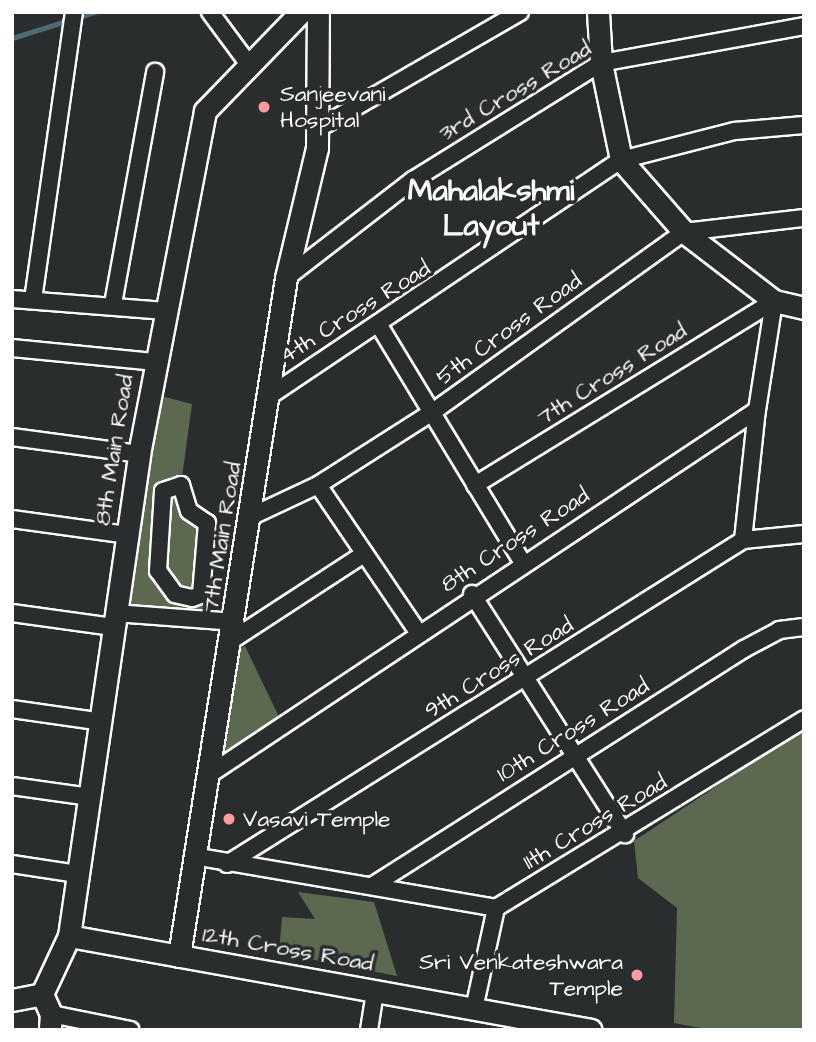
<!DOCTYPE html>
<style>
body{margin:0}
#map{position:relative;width:816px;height:1042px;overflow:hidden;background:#2a2d2e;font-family:"Architects Daughter",sans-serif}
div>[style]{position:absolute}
.green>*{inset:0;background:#5c684f}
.stream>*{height:5px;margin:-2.5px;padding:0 2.5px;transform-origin:2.5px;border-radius:2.5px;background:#506a75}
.roads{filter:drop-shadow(2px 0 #fff) drop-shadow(-2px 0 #fff) drop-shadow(0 2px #fff) drop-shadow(0 -2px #fff)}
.street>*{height:16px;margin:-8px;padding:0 8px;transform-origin:8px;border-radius:8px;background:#2a2d2e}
.secondary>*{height:21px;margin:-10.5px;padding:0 10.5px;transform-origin:10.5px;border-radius:10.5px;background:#2a2d2e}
.dots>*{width:19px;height:19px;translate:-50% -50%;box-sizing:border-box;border:4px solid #2a2d2e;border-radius:50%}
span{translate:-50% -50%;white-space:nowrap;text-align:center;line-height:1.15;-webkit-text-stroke:7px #2a2d2e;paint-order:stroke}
.street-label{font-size:23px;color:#fff}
.poi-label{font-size:23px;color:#fff}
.left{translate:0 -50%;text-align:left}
.right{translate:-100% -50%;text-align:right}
.district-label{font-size:30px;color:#fff;font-weight:700}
.frame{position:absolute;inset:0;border:14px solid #fff;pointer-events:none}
</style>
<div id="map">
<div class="green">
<div style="clip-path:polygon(161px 396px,192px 404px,181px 485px,189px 511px,215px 524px,207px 615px,128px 609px)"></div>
<div style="clip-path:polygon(245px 646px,279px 717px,222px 754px,236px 651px)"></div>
<div style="clip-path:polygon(804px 728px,804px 1030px,710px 1030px,674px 1023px,677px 908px,638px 878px,634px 841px)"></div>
<div style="clip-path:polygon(298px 892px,374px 902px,397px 976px,279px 953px,282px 917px,315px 919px)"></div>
</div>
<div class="stream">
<div style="left:12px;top:38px;width:87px;rotate:-17.4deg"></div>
</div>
<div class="roads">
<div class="street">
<div style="left:210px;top:12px;width:67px;rotate:53.5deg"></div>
<div style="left:319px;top:128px;width:232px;rotate:-30deg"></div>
<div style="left:286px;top:278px;width:160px;rotate:-37.7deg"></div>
<div style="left:413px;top:180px;width:221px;rotate:-31.9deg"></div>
<div style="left:601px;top:63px;width:206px;rotate:-10.3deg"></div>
<div style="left:12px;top:299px;width:154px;rotate:4.5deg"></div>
<div style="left:33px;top:300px;width:291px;rotate:-81.9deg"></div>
<div style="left:113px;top:304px;width:236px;rotate:-79.7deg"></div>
<div style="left:380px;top:327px;width:276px;rotate:58.8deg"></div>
<div style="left:12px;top:348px;width:145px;rotate:5.6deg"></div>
<div style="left:271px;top:395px;width:422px;rotate:-33.9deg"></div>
<div style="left:621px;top:160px;width:118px;rotate:-14.3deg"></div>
<div style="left:735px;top:131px;width:69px;rotate:-5deg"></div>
<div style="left:12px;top:437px;width:128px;rotate:7.6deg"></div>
<div style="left:181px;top:485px;width:27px;rotate:73deg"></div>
<div style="left:189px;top:511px;width:22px;rotate:34deg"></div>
<div style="left:207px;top:523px;width:72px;rotate:94.8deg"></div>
<div style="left:201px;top:595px;width:9px;rotate:162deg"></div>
<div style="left:192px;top:598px;width:17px;rotate:-167deg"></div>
<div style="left:175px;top:594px;width:29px;rotate:-126deg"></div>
<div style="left:158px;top:571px;width:80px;rotate:-86.4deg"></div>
<div style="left:163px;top:491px;width:19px;rotate:-18deg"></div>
<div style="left:318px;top:485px;width:178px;rotate:55.8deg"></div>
<div style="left:475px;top:485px;width:351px;rotate:-31.6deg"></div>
<div style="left:252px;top:516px;width:73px;rotate:-25.2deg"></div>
<div style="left:318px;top:485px;width:138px;rotate:-32.5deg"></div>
<div style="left:434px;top:411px;width:307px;rotate:-35.6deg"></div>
<div style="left:684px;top:232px;width:121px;rotate:-6.7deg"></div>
<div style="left:12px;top:519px;width:116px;rotate:7.9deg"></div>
<div style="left:743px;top:540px;width:131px;rotate:-83.9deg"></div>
<div style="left:472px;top:594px;width:285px;rotate:57.5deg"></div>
<div style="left:12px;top:613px;width:102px;rotate:7.9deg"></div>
<div style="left:115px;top:613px;width:121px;rotate:4.3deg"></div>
<div style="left:232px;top:640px;width:158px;rotate:-33.1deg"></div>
<div style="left:12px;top:709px;width:92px;rotate:8.1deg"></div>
<div style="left:210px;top:774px;width:657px;rotate:-33.64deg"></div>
<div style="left:757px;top:410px;width:110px;rotate:-81.1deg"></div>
<div style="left:12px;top:786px;width:79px;rotate:8deg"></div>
<div style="left:199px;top:857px;width:301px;rotate:9.7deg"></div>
<div style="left:12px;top:864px;width:66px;rotate:8.7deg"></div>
<div style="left:227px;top:864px;width:609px;rotate:-32.12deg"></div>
<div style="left:743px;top:540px;width:61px;rotate:-5.6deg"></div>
<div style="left:372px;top:886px;width:441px;rotate:-32.5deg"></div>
<div style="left:744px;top:649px;width:40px;rotate:-28deg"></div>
<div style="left:779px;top:630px;width:25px;rotate:-7deg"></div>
<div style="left:474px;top:1009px;width:103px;rotate:-77.7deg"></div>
<div style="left:496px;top:908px;width:361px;rotate:-31.5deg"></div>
<div style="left:51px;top:1014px;width:81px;rotate:11.4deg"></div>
<div style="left:369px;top:1030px;width:39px;rotate:-81deg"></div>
</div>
<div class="secondary">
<div style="left:598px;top:12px;width:51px;rotate:86.6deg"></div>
<div style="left:601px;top:63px;width:99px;rotate:78.3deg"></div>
<div style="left:621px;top:160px;width:96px;rotate:48.8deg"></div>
<div style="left:684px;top:232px;width:113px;rotate:37.5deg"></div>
<div style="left:774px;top:301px;width:31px;rotate:13deg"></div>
<div style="left:69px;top:936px;width:530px;rotate:10.21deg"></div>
<div style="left:179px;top:956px;width:686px;rotate:-81.03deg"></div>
<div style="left:286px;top:278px;width:134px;rotate:-76.6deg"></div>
<div style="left:317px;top:148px;width:136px;rotate:-89.6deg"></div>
<div style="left:42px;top:994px;width:22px;rotate:66deg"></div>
<div style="left:51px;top:1014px;width:16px;rotate:94deg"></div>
<div style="left:12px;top:1000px;width:31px;rotate:-11deg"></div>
<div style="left:42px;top:994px;width:64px;rotate:-65deg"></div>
<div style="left:69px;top:936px;width:487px;rotate:-81.7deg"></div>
<div style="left:139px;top:454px;width:349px;rotate:-79.1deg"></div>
<div style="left:205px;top:111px;width:138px;rotate:-45.9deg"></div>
</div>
</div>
<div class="dots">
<div style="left:264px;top:107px;background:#ff9aa2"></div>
<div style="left:229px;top:819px;background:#ff9aa2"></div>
<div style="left:637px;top:975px;background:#ff9aa2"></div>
</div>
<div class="street-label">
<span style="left:515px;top:91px;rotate:-31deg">3rd Cross Road</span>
<span style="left:355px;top:312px;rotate:-32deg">4th Cross Road</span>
<span style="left:509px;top:329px;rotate:-36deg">5th Cross Road</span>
<span style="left:612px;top:374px;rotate:-32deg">7th Cross Road</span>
<span style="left:114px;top:450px;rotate:-81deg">8th Main Road</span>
<span style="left:222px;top:537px;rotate:-81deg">7th Main Road</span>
<span style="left:515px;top:540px;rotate:-33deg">8th Cross Road</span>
<span style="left:499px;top:668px;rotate:-32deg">9th Cross Road</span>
<span style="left:573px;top:730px;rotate:-32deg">10th Cross Road</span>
<span style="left:595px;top:822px;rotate:-31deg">11th Cross Road</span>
<span style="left:288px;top:949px;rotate:10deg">12th Cross Road</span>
</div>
<div class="poi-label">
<span class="left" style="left:280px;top:107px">Sanjeevani<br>Hospital</span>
<span class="left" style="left:243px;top:819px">Vasavi Temple</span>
<span class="right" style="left:623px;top:975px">Sri Venkateshwara<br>Temple</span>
</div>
<div class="district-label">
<span style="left:491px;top:208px">Mahalakshmi<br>Layout</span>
</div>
<div class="frame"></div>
</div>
